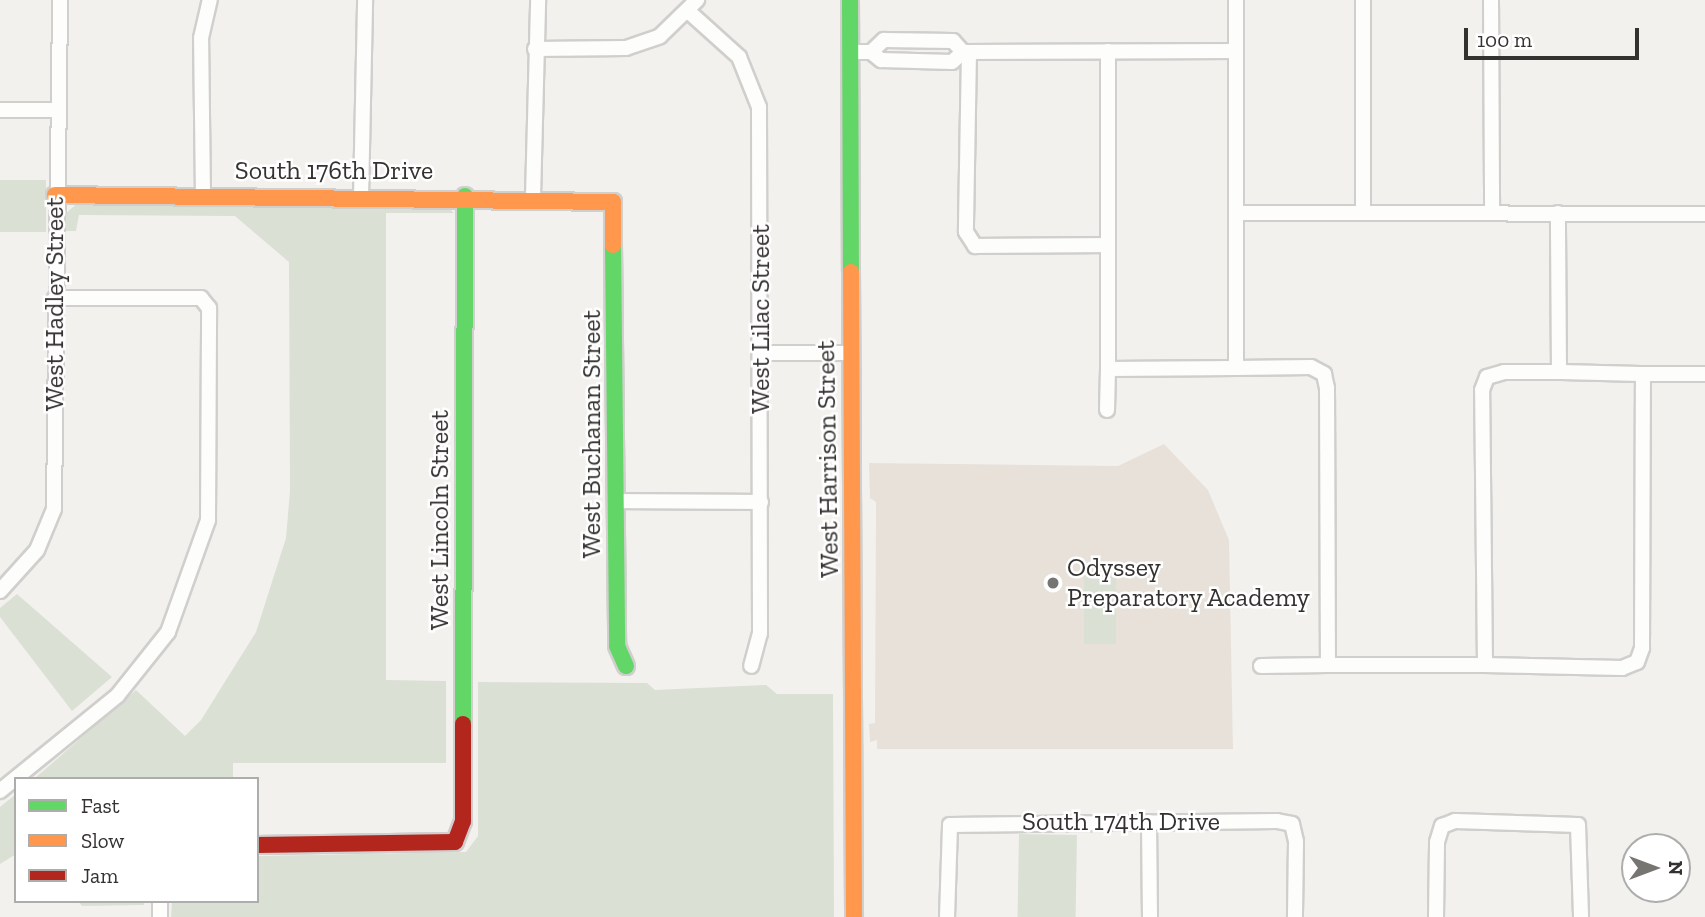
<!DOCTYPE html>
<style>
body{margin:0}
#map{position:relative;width:1705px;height:917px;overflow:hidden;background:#f3f1ee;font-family:"Zilla Slab",serif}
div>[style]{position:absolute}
.built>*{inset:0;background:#e7e1da}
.green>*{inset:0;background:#dae0d4;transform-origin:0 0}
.roads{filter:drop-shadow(2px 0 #d0cfcd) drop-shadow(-2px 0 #d0cfcd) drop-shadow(0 2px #d0cfcd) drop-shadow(0 -2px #d0cfcd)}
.street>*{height:14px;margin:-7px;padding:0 7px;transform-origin:7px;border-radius:7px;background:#fdfdfc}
.fast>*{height:16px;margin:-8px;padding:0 8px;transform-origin:8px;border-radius:8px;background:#63d668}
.slow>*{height:16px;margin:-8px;padding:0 8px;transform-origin:8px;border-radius:8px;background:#ff974d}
.jam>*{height:16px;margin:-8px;padding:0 8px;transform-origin:8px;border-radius:8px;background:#b3261e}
.dots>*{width:19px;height:19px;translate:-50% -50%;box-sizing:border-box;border:4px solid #fff;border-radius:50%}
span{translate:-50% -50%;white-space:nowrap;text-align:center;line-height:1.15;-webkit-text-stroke:5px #fff;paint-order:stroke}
.street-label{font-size:26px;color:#333230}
.poi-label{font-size:26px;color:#333230}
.left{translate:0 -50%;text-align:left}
.legend{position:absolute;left:14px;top:777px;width:245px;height:126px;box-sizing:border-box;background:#fff;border:2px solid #adadac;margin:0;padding:9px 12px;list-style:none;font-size:21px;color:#333230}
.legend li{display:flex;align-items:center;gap:14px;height:35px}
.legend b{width:35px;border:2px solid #adadac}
.north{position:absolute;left:1621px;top:833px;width:70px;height:70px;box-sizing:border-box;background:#fff;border:2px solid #adadac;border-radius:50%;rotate:90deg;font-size:19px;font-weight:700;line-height:28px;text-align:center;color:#333230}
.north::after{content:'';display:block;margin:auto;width:24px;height:32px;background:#767572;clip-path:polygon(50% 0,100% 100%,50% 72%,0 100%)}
.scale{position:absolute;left:1464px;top:28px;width:175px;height:32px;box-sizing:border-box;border:4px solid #333230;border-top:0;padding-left:9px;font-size:21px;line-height:24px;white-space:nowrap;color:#333230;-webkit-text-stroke:5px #fff;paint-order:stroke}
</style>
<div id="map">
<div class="built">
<div style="clip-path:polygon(1164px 444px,1208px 490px,1229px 540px,1233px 749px,877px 749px,877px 740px,870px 742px,869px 724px,875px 723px,876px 502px,870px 498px,869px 463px,1118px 466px)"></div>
</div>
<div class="green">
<div style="left:0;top:180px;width:46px;height:52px"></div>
<div style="clip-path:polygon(79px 202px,443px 202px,454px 213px,386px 213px,386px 680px,446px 681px,446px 763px,233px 763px,233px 779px,34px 779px,136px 690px,185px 736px,201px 720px,256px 632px,286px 538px,290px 491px,289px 262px,235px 216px,79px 215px,76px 231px,65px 231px,65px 214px)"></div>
<div style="left:1116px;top:573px;width:71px;height:32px;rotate:90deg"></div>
<div style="clip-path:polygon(17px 594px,112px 677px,72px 711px,0 617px,0 608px)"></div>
<div style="clip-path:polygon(478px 682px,647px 683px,655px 690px,766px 685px,777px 694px,833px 694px,834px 917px,171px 917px,172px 901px,257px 901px,257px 856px,466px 852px,478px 836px)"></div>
<div style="clip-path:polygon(16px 794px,16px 854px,0 864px,0 807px)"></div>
<div style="left:1019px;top:834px;width:58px;height:83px;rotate:1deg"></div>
<div style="clip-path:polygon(78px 901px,144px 901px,144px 905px,82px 906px)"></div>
</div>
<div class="roads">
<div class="street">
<div style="left:1236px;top:0;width:213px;rotate:90deg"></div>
<div style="left:1236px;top:213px;width:127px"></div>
<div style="left:1363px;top:213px;width:213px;rotate:-90deg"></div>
<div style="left:1491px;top:0;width:212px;rotate:89.7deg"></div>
<div style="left:688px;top:11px;width:69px;rotate:42deg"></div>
<div style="left:739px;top:57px;width:54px;rotate:68.2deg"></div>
<div style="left:759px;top:107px;width:526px;rotate:89.89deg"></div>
<div style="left:760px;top:633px;width:34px;rotate:105deg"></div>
<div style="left:535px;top:49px;width:91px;rotate:-0.6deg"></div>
<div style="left:626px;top:48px;width:36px;rotate:-19deg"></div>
<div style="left:660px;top:36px;width:52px;rotate:-44.2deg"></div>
<div style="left:1108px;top:51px;width:318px;rotate:90deg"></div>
<div style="left:1108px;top:369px;width:128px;rotate:-0.4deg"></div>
<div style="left:850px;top:52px;width:21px"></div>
<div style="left:871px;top:52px;width:13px;rotate:39deg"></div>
<div style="left:881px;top:60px;width:71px;rotate:1.6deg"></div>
<div style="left:952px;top:62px;width:15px;rotate:-42deg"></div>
<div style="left:963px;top:52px;width:273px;rotate:-0.2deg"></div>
<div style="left:871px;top:52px;width:18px;rotate:-43deg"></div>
<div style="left:884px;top:40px;width:69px;rotate:0.8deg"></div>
<div style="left:953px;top:41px;width:15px;rotate:48deg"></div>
<div style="left:969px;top:52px;width:180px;rotate:91deg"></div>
<div style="left:966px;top:232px;width:17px;rotate:57deg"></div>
<div style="left:975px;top:246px;width:132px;rotate:-0.4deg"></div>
<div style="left:0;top:110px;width:55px"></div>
<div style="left:203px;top:196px;width:158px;rotate:-90.7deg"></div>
<div style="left:201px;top:38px;width:39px;rotate:-77deg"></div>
<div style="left:361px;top:197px;width:197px;rotate:-88.8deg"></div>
<div style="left:533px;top:197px;width:197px;rotate:-88.5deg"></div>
<div style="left:1236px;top:213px;width:155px;rotate:90deg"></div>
<div style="left:1236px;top:368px;width:75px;rotate:-0.8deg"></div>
<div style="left:1311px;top:367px;width:15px;rotate:28deg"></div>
<div style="left:1324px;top:374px;width:14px;rotate:78deg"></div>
<div style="left:1327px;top:388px;width:277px;rotate:89.8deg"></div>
<div style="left:1328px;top:665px;width:67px;rotate:179.1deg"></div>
<div style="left:1363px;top:213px;width:342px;rotate:0.2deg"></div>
<div style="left:760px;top:353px;width:90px"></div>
<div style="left:1643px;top:374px;width:62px"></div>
<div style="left:1107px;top:410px;width:41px;rotate:-88.6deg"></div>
<div style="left:616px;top:501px;width:145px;rotate:0.4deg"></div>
<div style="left:0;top:591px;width:55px;rotate:-47.9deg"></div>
<div style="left:37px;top:550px;width:44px;rotate:-67.5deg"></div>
<div style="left:54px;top:509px;width:509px;rotate:-89.32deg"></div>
<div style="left:1328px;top:665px;width:157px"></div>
<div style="left:1485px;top:665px;width:275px;rotate:-90.6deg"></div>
<div style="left:1482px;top:390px;width:14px;rotate:-69deg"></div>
<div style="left:1487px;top:377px;width:18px;rotate:-16deg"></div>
<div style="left:1504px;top:372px;width:55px"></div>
<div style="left:1559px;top:372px;width:159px;rotate:-90.4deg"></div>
<div style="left:1485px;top:665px;width:137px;rotate:1.3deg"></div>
<div style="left:1622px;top:668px;width:16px;rotate:-22deg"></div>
<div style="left:1637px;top:662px;width:15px;rotate:-70deg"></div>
<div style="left:1642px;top:648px;width:274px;rotate:-89.8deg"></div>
<div style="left:1643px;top:374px;width:84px;rotate:-178.6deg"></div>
<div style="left:0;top:791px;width:151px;rotate:-39.1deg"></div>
<div style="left:117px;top:696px;width:82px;rotate:-51.4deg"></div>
<div style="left:168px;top:632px;width:119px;rotate:-70.3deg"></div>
<div style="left:208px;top:520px;width:212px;rotate:-89.7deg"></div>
<div style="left:209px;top:308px;width:13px;rotate:-129deg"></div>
<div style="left:201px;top:298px;width:146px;rotate:180deg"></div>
<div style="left:1149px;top:822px;width:95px;rotate:89.4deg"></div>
<div style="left:160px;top:917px;width:16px;rotate:-90deg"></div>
<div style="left:947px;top:917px;width:92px;rotate:-88.1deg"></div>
<div style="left:950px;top:825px;width:327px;rotate:-0.7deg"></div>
<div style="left:1277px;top:821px;width:15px;rotate:11deg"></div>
<div style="left:1292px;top:824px;width:18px;rotate:77deg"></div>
<div style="left:1296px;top:842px;width:75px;rotate:90.8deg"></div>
<div style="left:1436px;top:917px;width:75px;rotate:-89.2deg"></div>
<div style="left:1437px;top:842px;width:17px;rotate:-73deg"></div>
<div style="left:1442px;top:826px;width:14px;rotate:-21deg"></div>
<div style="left:1455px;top:821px;width:123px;rotate:1.9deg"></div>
<div style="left:1578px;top:825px;width:92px;rotate:88.1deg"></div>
</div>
<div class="fast">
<div style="left:850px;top:0;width:272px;rotate:89.8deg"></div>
<div style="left:613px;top:245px;width:401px;rotate:89.4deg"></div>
<div style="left:617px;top:646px;width:22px;rotate:66deg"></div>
<div style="left:463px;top:724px;width:528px;rotate:-89.78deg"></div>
</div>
<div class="slow">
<div style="left:55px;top:195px;width:558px;rotate:0.72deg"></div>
<div style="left:613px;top:202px;width:43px;rotate:90deg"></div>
<div style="left:851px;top:272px;width:645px;rotate:89.73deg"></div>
</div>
<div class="jam">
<div style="left:257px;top:845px;width:198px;rotate:-0.9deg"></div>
<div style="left:455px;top:842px;width:22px;rotate:-69deg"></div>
<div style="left:463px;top:821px;width:97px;rotate:-90deg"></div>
</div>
</div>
<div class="dots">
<div style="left:1053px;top:583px;background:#767572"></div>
</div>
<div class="street-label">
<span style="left:334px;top:171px">South 176th Drive</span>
<span style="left:55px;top:304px;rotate:-90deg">West Hadley Street</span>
<span style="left:761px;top:319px;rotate:-90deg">West Lilac Street</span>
<span style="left:592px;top:434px;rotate:-90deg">West Buchanan Street</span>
<span style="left:828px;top:459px;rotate:-91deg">West Harrison Street</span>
<span style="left:440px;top:520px;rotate:-90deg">West Lincoln Street</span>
<span style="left:1121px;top:822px">South 174th Drive</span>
</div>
<div class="poi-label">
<span class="left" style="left:1067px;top:583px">Odyssey<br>Preparatory Academy</span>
</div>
<ul class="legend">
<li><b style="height:9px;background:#63d668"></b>Fast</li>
<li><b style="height:9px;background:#ff974d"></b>Slow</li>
<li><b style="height:9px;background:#b3261e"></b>Jam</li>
</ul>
<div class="north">N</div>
<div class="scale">100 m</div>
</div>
